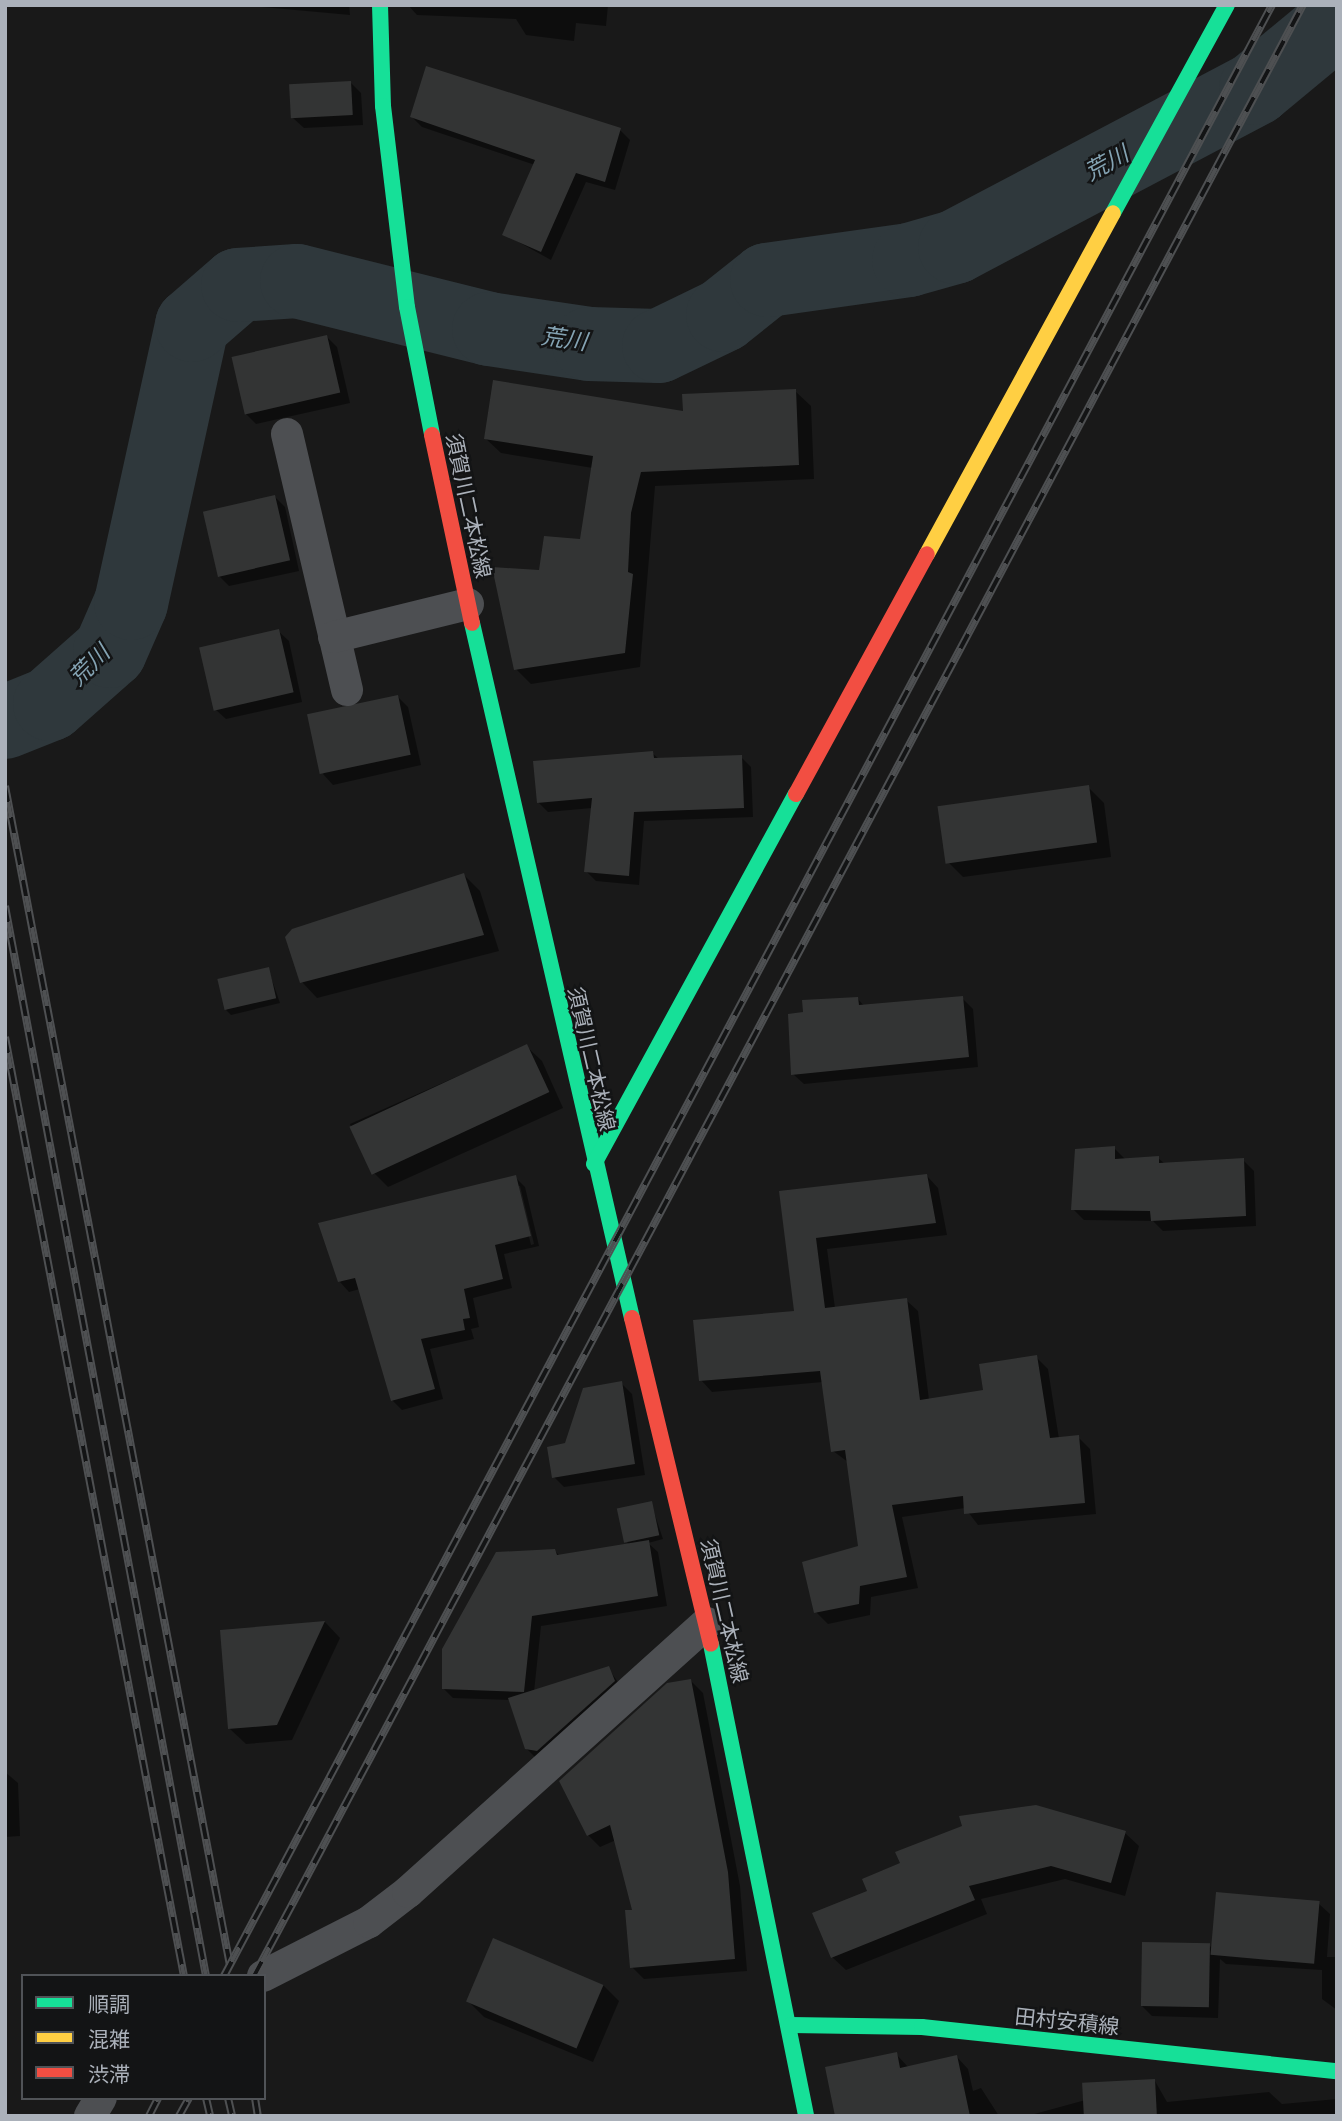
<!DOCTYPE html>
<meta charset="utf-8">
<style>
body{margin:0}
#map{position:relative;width:1342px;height:2121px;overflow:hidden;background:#191919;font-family:Karla,"Noto Sans JP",sans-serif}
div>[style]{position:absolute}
.shadow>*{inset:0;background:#0007}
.river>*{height:74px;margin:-37px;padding:0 37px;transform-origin:37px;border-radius:37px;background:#2f383c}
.building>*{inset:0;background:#333434;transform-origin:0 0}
.street>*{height:32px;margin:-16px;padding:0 16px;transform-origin:16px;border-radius:16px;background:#4d4f52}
.fast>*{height:16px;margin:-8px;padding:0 8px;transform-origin:8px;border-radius:8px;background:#16e098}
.slow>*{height:16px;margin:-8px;padding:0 8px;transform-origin:8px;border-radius:8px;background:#ffcf43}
.jam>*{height:16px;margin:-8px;padding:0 8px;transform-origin:8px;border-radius:8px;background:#f24e42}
.rail>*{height:8px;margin-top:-4px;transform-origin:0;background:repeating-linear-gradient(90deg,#131415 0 16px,#4e5052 0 32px);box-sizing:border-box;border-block:2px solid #4e5052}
span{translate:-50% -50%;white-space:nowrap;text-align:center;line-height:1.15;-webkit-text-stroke:5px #131415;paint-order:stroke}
.street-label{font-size:21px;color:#abb1ba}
.water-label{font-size:23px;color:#84a3b3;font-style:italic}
.frame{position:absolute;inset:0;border:7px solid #abb1ba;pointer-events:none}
.legend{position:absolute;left:21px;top:1974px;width:245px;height:126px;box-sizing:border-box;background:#131415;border:2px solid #505357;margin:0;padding:9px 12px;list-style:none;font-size:21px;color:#abb1ba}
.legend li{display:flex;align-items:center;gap:14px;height:35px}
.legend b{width:35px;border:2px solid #505357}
</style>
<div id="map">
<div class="shadow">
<div style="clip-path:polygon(239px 5px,349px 5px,350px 15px)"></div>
<div style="clip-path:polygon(408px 5px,608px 5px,606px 26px,576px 23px,574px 41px,526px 35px,516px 19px,417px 15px)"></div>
<div style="clip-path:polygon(351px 83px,361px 93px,363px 125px,304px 128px,293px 118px)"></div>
<div style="clip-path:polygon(412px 117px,620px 130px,630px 140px,615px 190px,586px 182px,551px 260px,504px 234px,535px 165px,422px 127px)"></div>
<div style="clip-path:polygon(327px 337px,337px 347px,350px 403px,256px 424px,245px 413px)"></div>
<div style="clip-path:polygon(795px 391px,811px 406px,814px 479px,655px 486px,640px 667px,531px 684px,516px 669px,541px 572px,582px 541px,593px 468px,501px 453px,485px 438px,685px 413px)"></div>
<div style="clip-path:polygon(275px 497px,285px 507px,299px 571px,229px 586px,219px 576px)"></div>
<div style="clip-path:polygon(278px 631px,289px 641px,302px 702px,226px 719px,215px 709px)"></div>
<div style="clip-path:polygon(397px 696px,408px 707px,421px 765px,333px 785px,323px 774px)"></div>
<div style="clip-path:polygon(652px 753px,659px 759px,741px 757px,751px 767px,753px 817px,644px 821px,639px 885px,596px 881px,586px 871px,592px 808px,548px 812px,538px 802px)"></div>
<div style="clip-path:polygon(1088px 787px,1104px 803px,1111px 857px,963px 877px,947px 861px)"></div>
<div style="clip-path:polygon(464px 875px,480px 891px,499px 951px,317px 998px,302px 982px)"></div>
<div style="clip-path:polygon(268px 969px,280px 1003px,231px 1015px,226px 1010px)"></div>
<div style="clip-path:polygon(962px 998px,973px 1009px,978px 1067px,804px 1084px,793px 1074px,858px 999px,865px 1007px)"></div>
<div style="clip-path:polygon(526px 1046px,542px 1061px,563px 1108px,388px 1187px,372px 1171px,350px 1124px)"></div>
<div style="clip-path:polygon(1114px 1148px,1125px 1159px,1158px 1158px,1165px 1164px,1243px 1160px,1254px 1171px,1256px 1226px,1163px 1231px,1153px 1221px,1084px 1220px,1073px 1209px)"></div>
<div style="clip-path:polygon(927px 1176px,938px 1188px,947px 1235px,827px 1249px,835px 1308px,906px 1300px,918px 1311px,929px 1400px,985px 1392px,1036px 1357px,1048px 1369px,1059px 1439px,1078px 1437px,1090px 1449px,1096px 1514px,978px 1525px,965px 1508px,902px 1517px,918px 1588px,871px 1597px,870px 1615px,828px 1624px,816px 1612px,860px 1548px,848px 1462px,833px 1451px,823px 1382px,712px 1392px,701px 1380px,796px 1312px,781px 1193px)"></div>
<div style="clip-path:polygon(evenodd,515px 1177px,525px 1187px,539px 1246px,504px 1254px,512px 1288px,473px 1298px,479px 1327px,471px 1329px,474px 1339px,430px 1349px,443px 1399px,402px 1410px,392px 1400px,360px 1289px,349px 1292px,340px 1282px,515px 1177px,517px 1186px,520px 1186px,534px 1244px,531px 1245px,517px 1186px)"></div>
<div style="clip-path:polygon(621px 1383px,632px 1394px,645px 1475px,564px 1487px,554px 1477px,567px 1444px)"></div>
<div style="clip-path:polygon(651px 1503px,663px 1539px,648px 1543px,658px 1552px,667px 1606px,541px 1626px,534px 1692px,608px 1668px,625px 1692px,537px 1759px,526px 1748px,511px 1700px,453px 1698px,443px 1688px,555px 1551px,560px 1556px,630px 1545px,626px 1541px)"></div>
<div style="clip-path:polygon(325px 1622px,340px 1638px,292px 1740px,246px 1744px,230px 1729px,222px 1631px)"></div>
<div style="clip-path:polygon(690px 1680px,703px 1693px,740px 1886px,747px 1971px,644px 1979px,632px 1967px,634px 1911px,616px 1840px,600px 1847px,588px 1835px)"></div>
<div style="clip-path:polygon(5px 1772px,18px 1783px,20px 1836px,5px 1837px)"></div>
<div style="clip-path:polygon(1125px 1833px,1139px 1846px,1125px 1896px,1065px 1879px,981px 1899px,987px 1914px,846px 1970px,832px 1957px,870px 1892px,902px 1864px)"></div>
<div style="clip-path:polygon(1319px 1904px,1330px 1914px,1327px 1957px,1337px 1957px,1337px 2010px,1322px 1999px,1322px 1970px,1226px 1964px,1220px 1959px,1218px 2018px,1152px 2016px,1142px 2006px,1209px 1945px,1215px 1951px)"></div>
<div style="clip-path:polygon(603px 1985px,619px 2001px,593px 2062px,484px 2017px,468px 2001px)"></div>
<div style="clip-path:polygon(896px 2054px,909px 2068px,957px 2057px,968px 2069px,973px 2091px,981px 2088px,999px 2116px,839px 2116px)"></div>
<div style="clip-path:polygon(1155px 2081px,1167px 2102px,1269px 2092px,1282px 2104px,1337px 2099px,1337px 2116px,1027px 2116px)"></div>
</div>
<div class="river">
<div style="left:5px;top:722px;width:48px;rotate:-21.8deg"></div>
<div style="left:50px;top:704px;width:80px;rotate:-41.5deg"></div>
<div style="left:110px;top:651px;width:52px;rotate:-66.4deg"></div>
<div style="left:131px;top:603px;width:285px;rotate:-77.6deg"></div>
<div style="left:192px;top:325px;width:61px;rotate:-41deg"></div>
<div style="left:238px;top:285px;width:59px;rotate:-3.9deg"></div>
<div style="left:297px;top:281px;width:198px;rotate:14deg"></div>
<div style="left:489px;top:329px;width:101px;rotate:8.5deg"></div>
<div style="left:589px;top:344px;width:70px;rotate:1.6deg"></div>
<div style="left:659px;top:346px;width:71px;rotate:-25.8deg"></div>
<div style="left:723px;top:315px;width:56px;rotate:-38.5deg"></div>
<div style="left:767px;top:280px;width:143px;rotate:-8deg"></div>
<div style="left:909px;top:260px;width:48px;rotate:-15.8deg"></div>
<div style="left:955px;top:247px;width:340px;rotate:-27.8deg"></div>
<div style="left:1256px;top:88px;width:105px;rotate:-39.6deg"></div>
</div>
<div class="building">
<div style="clip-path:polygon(426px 66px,621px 128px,605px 182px,576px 173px,541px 252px,502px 235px,535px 160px,410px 117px)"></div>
<div style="left:351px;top:81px;width:34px;height:62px;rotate:87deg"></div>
<div style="left:327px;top:335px;width:59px;height:98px;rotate:77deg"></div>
<div style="clip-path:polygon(493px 380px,683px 411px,682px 394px,796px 389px,799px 465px,641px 472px,631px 513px,628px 572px,633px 574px,625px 653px,514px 670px,492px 567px,539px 570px,544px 536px,580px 539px,593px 456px,484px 439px)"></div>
<div style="left:275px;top:495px;width:67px;height:74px;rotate:77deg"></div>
<div style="left:279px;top:629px;width:65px;height:82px;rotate:77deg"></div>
<div style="left:398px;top:695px;width:61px;height:93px;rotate:78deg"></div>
<div style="clip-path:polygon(653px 751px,654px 758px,742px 755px,744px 808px,634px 812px,629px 876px,584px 872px,592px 798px,537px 803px,533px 761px)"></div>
<div style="left:1089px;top:785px;width:58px;height:153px;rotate:82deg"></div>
<div style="clip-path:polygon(464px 873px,484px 935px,300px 983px,285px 937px,292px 929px)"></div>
<div style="left:269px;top:967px;width:32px;height:53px;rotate:77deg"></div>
<div style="clip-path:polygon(963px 996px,969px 1057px,791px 1075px,788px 1014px,803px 1012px,802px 1000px,858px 997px,859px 1005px)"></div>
<div style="left:527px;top:1044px;width:53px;height:196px;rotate:65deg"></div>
<div style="clip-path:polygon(1115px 1146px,1115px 1159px,1159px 1156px,1159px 1163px,1244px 1158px,1246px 1216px,1151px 1221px,1150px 1211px,1071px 1210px,1075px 1149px)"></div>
<div style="clip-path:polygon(927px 1174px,936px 1223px,816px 1238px,825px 1308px,907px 1298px,920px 1400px,983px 1390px,979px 1364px,1037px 1355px,1050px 1438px,1079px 1435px,1085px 1503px,964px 1514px,963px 1496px,892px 1505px,907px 1577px,860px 1586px,859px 1604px,814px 1613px,802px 1562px,858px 1546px,845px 1450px,831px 1452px,820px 1371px,699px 1381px,693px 1320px,794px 1311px,779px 1191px)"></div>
<div style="clip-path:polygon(516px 1175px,531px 1236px,495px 1245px,503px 1279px,464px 1289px,470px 1318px,463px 1319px,465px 1330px,421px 1339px,435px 1389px,391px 1401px,355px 1278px,338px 1282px,318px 1223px)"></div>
<div style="clip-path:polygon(622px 1381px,635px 1464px,552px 1478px,547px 1447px,565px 1443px,583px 1388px)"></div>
<div style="left:652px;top:1501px;width:35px;height:36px;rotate:78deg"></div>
<div style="clip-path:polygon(649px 1540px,658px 1596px,532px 1616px,524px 1692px,442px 1689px,442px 1649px,496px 1552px,555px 1549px,557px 1555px)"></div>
<div style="clip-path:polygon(325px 1621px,277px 1725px,228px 1729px,220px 1630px)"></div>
<div style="clip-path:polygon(609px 1666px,615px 1681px,537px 1751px,525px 1749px,508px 1698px)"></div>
<div style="clip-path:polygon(691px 1679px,728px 1872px,735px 1959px,630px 1968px,625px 1910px,632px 1910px,610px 1825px,587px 1836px,559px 1781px,667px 1683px)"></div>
<div style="clip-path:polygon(1036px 1805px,1126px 1831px,1111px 1883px,1051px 1866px,969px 1886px,975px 1900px,831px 1958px,812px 1913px,867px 1891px,862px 1879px,900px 1863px,895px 1852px,962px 1826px,959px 1816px)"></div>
<div style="left:1216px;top:1892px;width:104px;height:63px;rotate:5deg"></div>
<div style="left:493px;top:1938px;width:120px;height:69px;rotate:23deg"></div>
<div style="left:1142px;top:1942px;width:68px;height:64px;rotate:1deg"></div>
<div style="clip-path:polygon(897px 2052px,900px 2068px,957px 2055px,970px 2116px,835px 2116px,825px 2067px)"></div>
<div style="left:1155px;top:2079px;width:37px;height:73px;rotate:87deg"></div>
</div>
<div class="street">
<div style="left:287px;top:434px;width:263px;rotate:76.8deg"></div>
<div style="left:334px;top:637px;width:138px;rotate:-13.8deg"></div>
<div style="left:263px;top:1976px;width:119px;rotate:-27deg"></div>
<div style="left:369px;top:1922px;width:49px;rotate:-37.6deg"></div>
<div style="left:408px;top:1892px;width:402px;rotate:-42deg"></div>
<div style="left:90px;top:2116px;width:21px;rotate:-59deg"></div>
</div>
<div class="fast">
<div style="left:380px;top:5px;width:101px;rotate:88.3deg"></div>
<div style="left:383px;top:106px;width:202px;rotate:83.2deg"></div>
<div style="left:407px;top:307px;width:130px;rotate:78.9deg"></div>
<div style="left:1113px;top:213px;width:237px;rotate:-61.3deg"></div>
<div style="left:472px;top:623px;width:713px;rotate:77.04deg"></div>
<div style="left:594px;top:1164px;width:422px;rotate:-61.4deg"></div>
<div style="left:711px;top:1644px;width:481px;rotate:78.6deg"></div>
<div style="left:791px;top:2025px;width:131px;rotate:0.9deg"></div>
<div style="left:922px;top:2027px;width:417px;rotate:6.1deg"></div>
</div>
<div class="slow">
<div style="left:927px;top:554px;width:388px;rotate:-61.4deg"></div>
</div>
<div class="jam">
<div style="left:432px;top:435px;width:192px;rotate:78deg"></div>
<div style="left:796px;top:794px;width:273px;rotate:-61.4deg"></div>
<div style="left:632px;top:1318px;width:335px;rotate:76.4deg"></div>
</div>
<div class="rail">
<div style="left:5px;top:786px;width:1200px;rotate:79.2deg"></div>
<div style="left:5px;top:906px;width:1089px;rotate:79.36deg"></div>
<div style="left:5px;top:1037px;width:956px;rotate:79.21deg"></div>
<div style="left:224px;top:1976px;width:2232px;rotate:-62deg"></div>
<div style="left:254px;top:1976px;width:2233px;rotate:-61.98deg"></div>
<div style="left:206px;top:2098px;width:18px;rotate:77deg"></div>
<div style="left:228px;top:2098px;width:18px;rotate:77deg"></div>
<div style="left:255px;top:2098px;width:18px;rotate:81deg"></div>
<div style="left:149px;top:2116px;width:20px;rotate:-63deg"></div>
<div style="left:179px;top:2116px;width:21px;rotate:-61deg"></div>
</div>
<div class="street-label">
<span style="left:468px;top:506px;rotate:78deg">須賀川二本松線</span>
<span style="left:591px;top:1059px;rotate:77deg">須賀川二本松線</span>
<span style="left:724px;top:1611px;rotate:77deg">須賀川二本松線</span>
<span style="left:1067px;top:2022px;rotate:6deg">田村安積線</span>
</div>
<div class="water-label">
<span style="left:1107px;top:164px;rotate:-29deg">荒川</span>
<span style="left:564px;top:340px;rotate:8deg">荒川</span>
<span style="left:90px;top:666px;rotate:-45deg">荒川</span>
</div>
<div class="frame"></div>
<ul class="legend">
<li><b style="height:9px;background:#16e098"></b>順調</li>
<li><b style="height:9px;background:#ffcf43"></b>混雑</li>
<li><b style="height:9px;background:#f24e42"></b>渋滞</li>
</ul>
</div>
